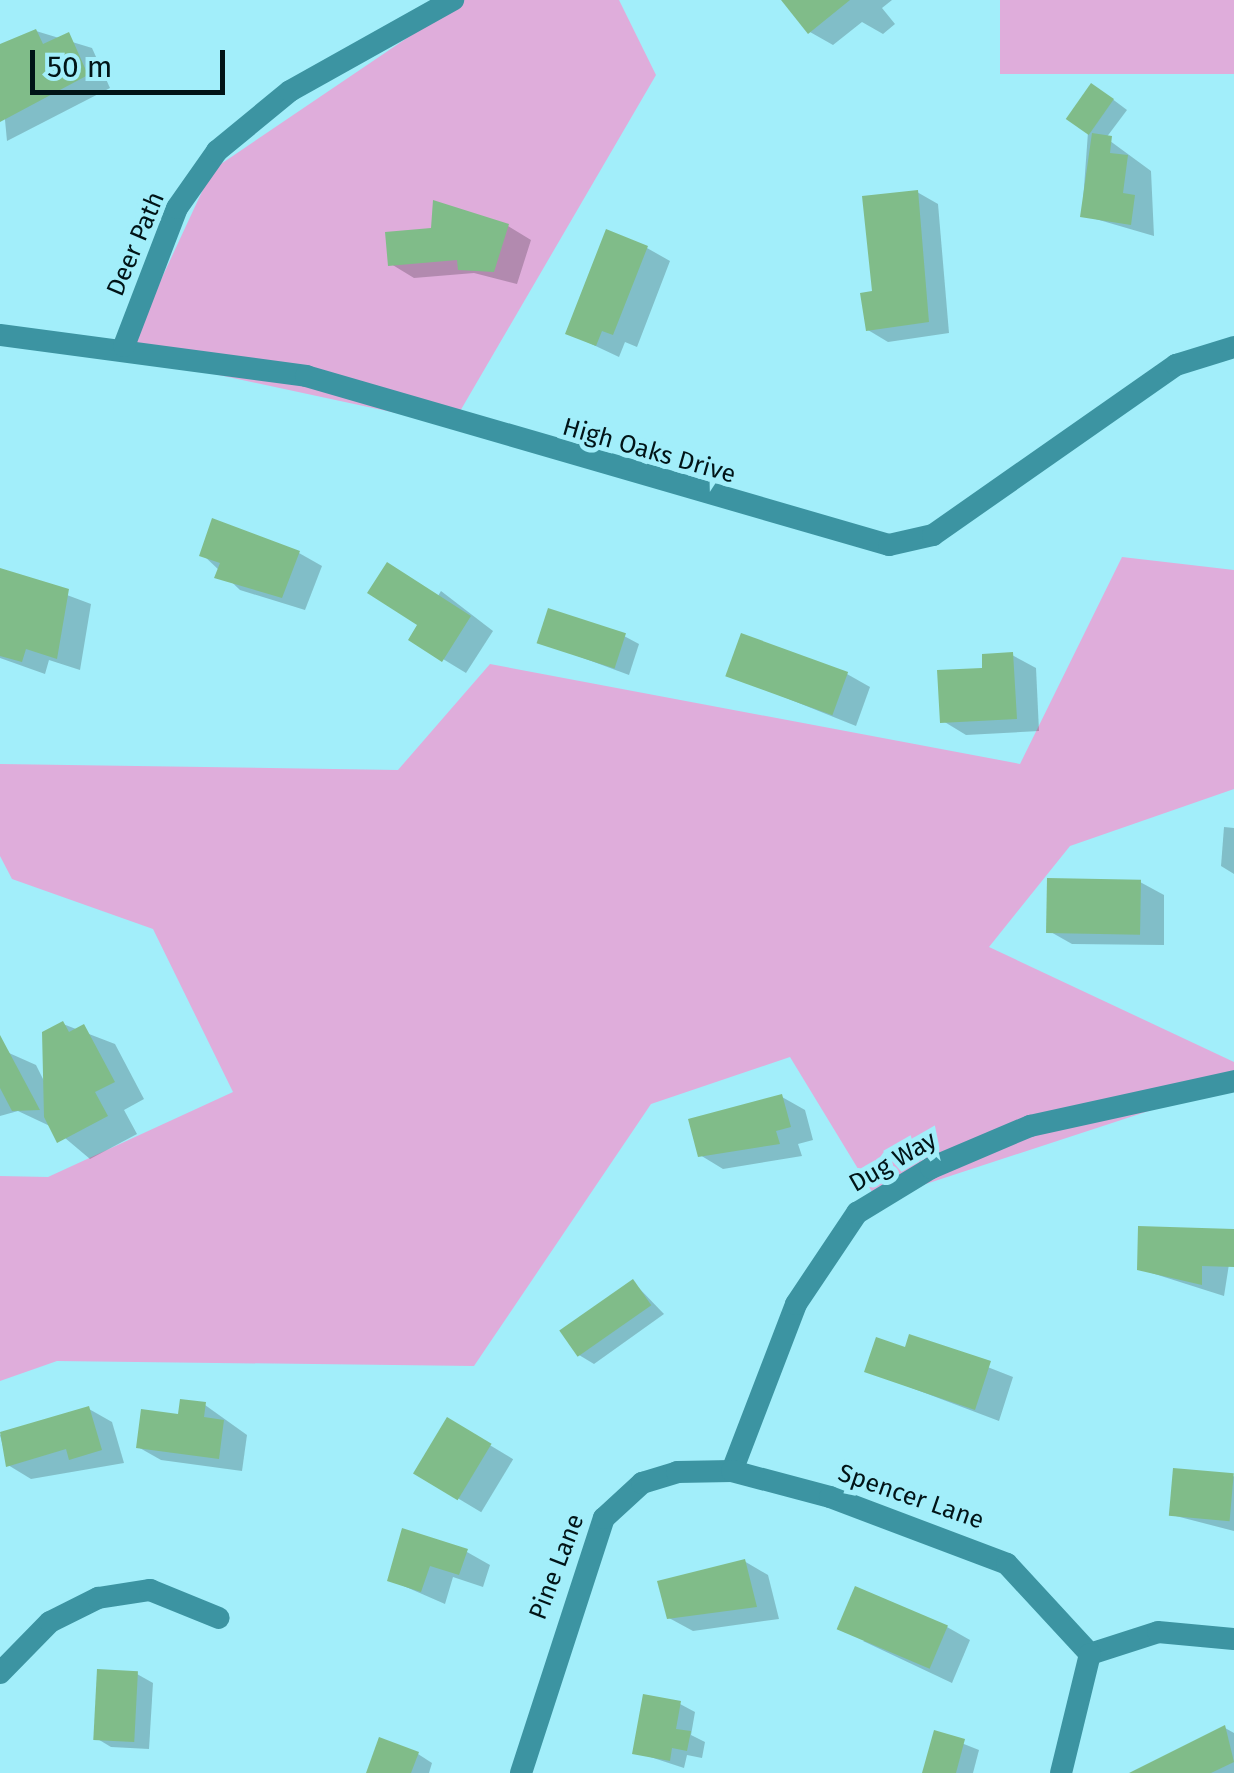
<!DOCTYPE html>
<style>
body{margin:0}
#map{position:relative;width:1234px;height:1773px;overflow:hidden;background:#a2eefa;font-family:"Fira Sans",sans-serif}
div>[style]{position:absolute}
.green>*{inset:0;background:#dfaddb;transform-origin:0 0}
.shadow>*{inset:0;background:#0003;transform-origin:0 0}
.building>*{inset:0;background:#80bc89;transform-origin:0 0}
.street>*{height:22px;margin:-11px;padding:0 11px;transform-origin:11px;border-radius:11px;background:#3c94a2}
span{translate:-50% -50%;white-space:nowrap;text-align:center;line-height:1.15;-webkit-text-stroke:10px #a2eefa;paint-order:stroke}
.street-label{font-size:25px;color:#011417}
.scale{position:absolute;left:30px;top:50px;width:195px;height:45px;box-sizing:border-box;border:5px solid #011417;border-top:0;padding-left:12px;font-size:30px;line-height:35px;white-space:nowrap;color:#011417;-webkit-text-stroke:8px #a2eefa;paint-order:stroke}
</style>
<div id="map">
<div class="green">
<div style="clip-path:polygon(432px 0,619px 0,656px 75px,452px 425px,126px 355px,212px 170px,441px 15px)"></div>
<div style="left:1000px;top:0;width:234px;height:74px"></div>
<div style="clip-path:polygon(1122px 557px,1234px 570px,1234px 789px,1070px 846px,989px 947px,1234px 1062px,1234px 1083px,877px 1200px,790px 1057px,651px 1104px,474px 1366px,57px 1361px,0 1381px,0 1176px,48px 1177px,233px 1092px,153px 929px,12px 879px,0 856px,0 764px,398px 770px,490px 664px,1020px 764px)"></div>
</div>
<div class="shadow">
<div style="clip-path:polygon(793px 0,892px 0,882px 8px,895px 24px,883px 34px,862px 22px,833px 45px,810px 32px)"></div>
<div style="clip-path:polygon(36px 31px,92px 48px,110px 88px,7px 141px,0 67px)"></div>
<div style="clip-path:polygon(1107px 95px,1127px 110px,1106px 138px,1151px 171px,1154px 236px,1082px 215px,1088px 132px)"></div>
<div style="clip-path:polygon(917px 192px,938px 204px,949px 333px,888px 342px,868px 330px)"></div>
<div style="clip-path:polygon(508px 226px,531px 240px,517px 284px,474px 273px,414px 278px,391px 264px)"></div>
<div style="clip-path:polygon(647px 248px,670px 261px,637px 347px,625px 342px,619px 357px,568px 333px)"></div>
<div style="clip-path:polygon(299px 553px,322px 566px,305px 610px,240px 590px,202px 554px)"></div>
<div style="clip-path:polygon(0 570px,91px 604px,80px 670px,49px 660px,45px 674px,0 658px)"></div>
<div style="clip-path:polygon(441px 591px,493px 631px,466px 673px,443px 659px,421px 624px)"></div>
<div style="clip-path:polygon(624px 636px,639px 644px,629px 675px,540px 642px)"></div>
<div style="clip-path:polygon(1012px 655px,1036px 668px,1039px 731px,966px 735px,943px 721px,985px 670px)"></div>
<div style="clip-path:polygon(847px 674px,870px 687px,856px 726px,729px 675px)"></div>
<div style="clip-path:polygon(1224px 827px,1234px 828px,1234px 874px,1221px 866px)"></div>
<div style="clip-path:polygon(1140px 882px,1164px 895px,1164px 945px,1072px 944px,1049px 931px)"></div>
<div style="clip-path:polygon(63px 1024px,115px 1044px,144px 1099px,124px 1110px,137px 1134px,90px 1159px,52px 1127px,18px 1111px,0 1116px,0 1049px,36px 1065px,45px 1083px)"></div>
<div style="clip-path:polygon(782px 1097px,805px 1110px,813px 1140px,798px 1144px,802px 1156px,723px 1169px,700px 1155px)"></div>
<div style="clip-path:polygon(1234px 1232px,1224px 1296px,1139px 1269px)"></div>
<div style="clip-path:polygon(633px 1282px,664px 1314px,594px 1364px,579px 1355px)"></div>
<div style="clip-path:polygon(911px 1337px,1013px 1377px,999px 1421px,867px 1371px,907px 1350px)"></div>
<div style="clip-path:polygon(205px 1405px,247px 1435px,242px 1471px,161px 1460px,138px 1447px)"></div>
<div style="clip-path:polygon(89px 1409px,112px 1422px,124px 1463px,31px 1479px,8px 1465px,0 1435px)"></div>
<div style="left:448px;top:1420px;width:76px;height:62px;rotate:31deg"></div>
<div style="clip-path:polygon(1234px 1476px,1234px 1531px,1172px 1515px)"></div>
<div style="clip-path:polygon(467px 1552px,490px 1565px,483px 1587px,453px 1577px,445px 1604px,390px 1580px)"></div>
<div style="clip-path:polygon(744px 1561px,768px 1575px,779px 1619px,693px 1631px,669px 1618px)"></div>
<div style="clip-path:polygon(947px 1627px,970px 1640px,952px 1683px,863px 1641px)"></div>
<div style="clip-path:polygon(137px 1674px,153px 1683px,149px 1749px,111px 1747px,96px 1738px)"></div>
<div style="clip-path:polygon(680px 1704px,695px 1712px,691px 1735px,705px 1742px,702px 1758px,687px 1755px,684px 1768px,635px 1752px)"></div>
<div style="clip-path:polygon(1225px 1728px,1234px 1733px,1234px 1773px,1144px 1773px)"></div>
<div style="clip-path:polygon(936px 1733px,979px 1750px,973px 1773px,924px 1773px)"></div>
<div style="clip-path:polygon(418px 1754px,432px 1763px,429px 1773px,369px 1773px)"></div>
</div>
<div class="building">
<div style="clip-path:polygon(781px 0,850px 0,808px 34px)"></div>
<div style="clip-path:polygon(36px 29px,43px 44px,69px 32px,88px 75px,0 122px,0 44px)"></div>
<div style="left:1091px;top:83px;width:28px;height:44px;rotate:35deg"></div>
<div style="clip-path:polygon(1092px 133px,1112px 136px,1110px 153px,1128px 155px,1123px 193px,1135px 195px,1131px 225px,1080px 217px)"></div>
<div style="clip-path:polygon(918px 190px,929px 322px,866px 331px,860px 293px,872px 291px,862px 196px)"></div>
<div style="clip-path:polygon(433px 200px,509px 224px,494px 272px,458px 270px,457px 260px,388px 266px,385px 232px,431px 228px)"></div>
<div style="clip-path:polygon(606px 229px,648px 246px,613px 335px,602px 331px,596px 346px,565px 334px)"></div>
<div style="clip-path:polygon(212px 518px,300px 551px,282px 598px,214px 578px,220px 563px,199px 556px)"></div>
<div style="clip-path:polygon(387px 562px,471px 616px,442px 662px,408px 640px,417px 625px,367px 593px)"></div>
<div style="clip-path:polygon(0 568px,69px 589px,57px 659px,26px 649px,22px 662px,0 656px)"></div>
<div style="left:548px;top:608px;width:82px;height:37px;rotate:18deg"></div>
<div style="left:741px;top:633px;width:114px;height:46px;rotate:20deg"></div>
<div style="clip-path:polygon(1013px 652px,1017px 719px,940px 723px,937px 670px,982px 668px,982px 654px)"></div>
<div style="left:1047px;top:878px;width:94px;height:55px;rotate:1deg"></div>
<div style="clip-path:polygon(63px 1021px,69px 1032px,84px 1024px,115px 1082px,95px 1092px,108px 1116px,57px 1143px,44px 1117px,42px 1032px)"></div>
<div style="clip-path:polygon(0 1035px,40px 1110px,12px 1111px,0 1088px)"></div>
<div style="clip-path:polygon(782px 1094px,791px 1127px,776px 1131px,780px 1144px,698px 1157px,688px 1119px)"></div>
<div style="clip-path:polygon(1138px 1226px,1234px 1229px,1234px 1267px,1202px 1266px,1202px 1285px,1137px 1270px)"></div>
<div style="left:633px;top:1279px;width:32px;height:90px;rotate:55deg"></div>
<div style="clip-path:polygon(909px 1334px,991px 1361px,975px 1410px,864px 1372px,876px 1337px,905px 1347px)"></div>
<div style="clip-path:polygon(180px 1399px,206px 1402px,204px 1417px,224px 1420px,219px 1459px,136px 1448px,141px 1409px,178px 1414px)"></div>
<div style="clip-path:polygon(89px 1406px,102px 1450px,69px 1460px,66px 1449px,6px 1467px,0 1432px)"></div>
<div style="left:447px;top:1417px;width:52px;height:66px;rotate:31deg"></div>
<div style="left:1173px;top:1468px;width:61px;height:48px;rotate:5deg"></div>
<div style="clip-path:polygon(402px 1528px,468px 1549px,459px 1575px,430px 1566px,421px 1592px,387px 1581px)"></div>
<div style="clip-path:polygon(745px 1559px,757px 1607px,667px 1619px,657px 1581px)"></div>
<div style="left:855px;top:1586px;width:101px;height:47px;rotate:23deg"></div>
<div style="left:97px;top:1669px;width:41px;height:71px;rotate:3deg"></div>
<div style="clip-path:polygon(643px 1694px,681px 1701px,676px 1729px,691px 1731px,687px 1751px,672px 1748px,670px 1761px,632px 1754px)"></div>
<div style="clip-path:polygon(1225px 1725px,1234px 1762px,1211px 1773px,1129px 1773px)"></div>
<div style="clip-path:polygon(934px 1730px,965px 1739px,956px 1773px,922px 1773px)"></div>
<div style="clip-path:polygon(379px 1737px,419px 1752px,411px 1773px,366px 1773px)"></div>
</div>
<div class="street">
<div style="left:0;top:335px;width:309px;rotate:7.6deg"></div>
<div style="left:306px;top:376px;width:607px;rotate:16.17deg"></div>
<div style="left:889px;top:545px;width:45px;rotate:-12.8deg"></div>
<div style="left:933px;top:535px;width:297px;rotate:-35deg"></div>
<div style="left:1176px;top:365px;width:61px;rotate:-17.2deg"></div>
<div style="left:124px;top:346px;width:148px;rotate:-69deg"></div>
<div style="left:177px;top:208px;width:70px;rotate:-54.9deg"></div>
<div style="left:217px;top:151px;width:94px;rotate:-39.4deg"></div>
<div style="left:290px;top:91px;width:187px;rotate:-29.2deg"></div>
<div style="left:732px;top:1471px;width:179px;rotate:-69deg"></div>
<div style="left:796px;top:1304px;width:110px;rotate:-56.2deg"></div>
<div style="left:857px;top:1213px;width:87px;rotate:-31.3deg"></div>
<div style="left:931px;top:1168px;width:108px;rotate:-23deg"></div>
<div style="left:1030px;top:1126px;width:209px;rotate:-12.4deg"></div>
<div style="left:1090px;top:1654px;width:71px;rotate:-17.9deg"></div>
<div style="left:1158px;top:1632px;width:76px;rotate:5.3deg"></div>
<div style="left:0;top:1673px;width:71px;rotate:-45.6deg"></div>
<div style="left:50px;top:1622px;width:54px;rotate:-26.6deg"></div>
<div style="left:98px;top:1598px;width:53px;rotate:-8.7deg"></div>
<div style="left:150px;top:1590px;width:74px;rotate:22.1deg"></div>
<div style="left:521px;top:1773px;width:268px;rotate:-72deg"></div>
<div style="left:604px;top:1518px;width:52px;rotate:-42.6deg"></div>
<div style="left:642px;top:1483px;width:37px;rotate:-17deg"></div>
<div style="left:677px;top:1472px;width:55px;rotate:-1deg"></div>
<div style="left:732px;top:1471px;width:101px;rotate:14.9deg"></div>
<div style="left:830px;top:1497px;width:189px;rotate:20.7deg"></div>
<div style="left:1007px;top:1564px;width:122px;rotate:47.3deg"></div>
<div style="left:1090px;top:1654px;width:122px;rotate:103.7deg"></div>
</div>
<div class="street-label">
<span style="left:136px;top:244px;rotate:-67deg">Deer Path</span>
<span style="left:649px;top:451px;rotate:16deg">High Oaks Drive</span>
<span style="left:893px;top:1162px;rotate:-30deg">Dug Way</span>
<span style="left:911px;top:1497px;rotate:19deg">Spencer Lane</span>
<span style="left:557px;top:1567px;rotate:-69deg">Pine Lane</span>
</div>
<div class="scale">50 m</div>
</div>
